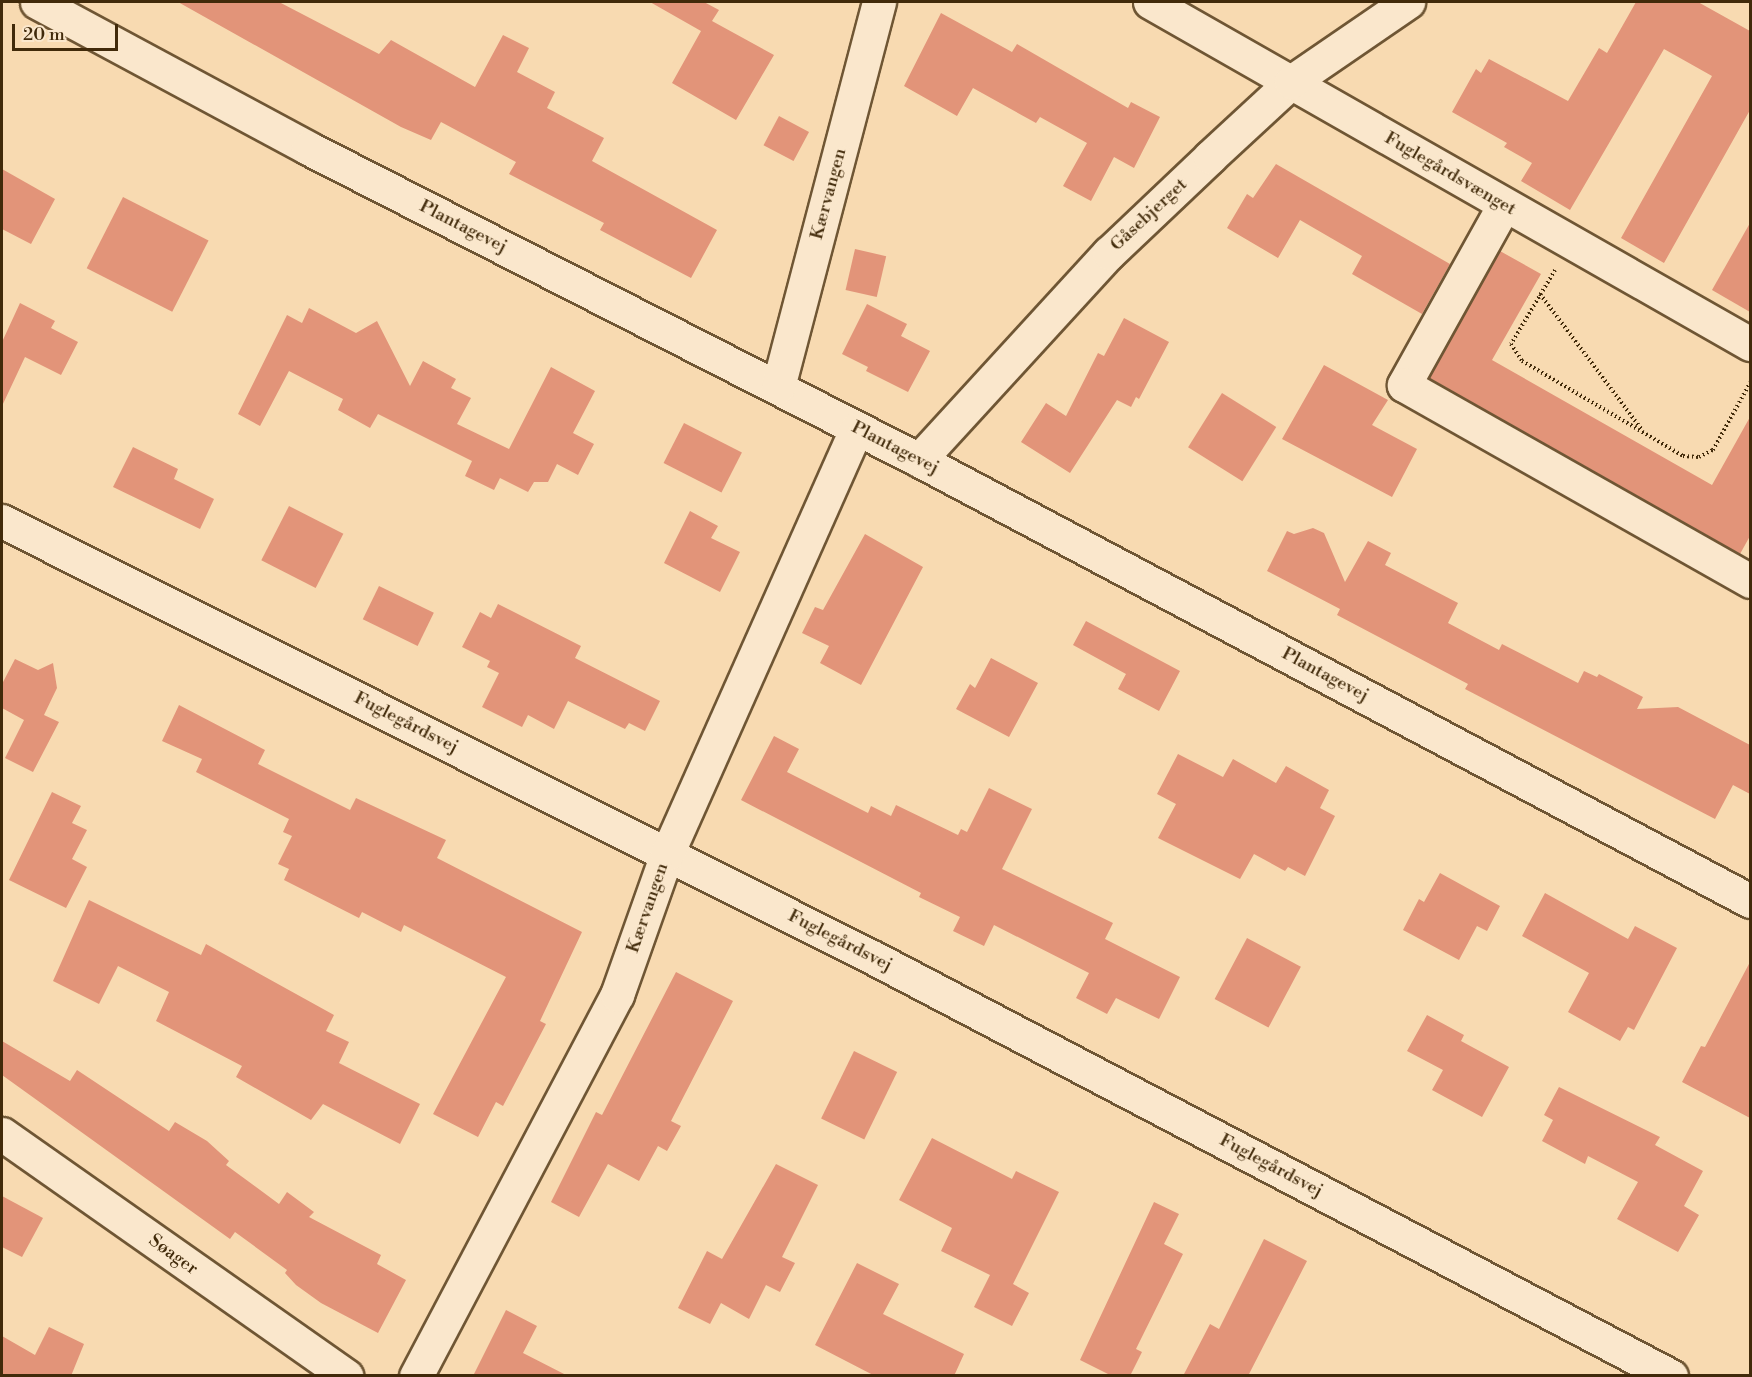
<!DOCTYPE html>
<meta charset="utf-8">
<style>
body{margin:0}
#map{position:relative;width:1752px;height:1377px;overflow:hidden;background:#f8dab1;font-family:"Libre Bodoni",serif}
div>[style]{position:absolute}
.building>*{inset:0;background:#e29479;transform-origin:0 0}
.path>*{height:4px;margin-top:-2px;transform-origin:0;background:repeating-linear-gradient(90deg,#412a0a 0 1.5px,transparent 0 4.5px)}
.roads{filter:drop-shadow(2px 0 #6f5634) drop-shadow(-2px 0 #6f5634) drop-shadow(0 2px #6f5634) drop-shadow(0 -2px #6f5634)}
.minor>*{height:33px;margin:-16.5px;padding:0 16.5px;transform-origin:16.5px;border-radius:16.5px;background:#fae7cc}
span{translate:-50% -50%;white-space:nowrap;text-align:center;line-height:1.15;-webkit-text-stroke:6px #fae7cc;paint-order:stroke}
.street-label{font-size:18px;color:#412a0a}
.frame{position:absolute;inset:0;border:3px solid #412a0a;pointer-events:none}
.scale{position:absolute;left:12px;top:24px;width:106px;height:27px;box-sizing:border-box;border:3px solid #412a0a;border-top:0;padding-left:8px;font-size:18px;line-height:21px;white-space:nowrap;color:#412a0a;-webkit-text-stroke:4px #fae7cc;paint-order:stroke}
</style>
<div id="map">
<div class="building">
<div style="clip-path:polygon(178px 2px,279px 2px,379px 54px,391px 40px,475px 87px,503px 35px,529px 48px,517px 72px,555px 92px,547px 108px,604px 138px,592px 161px,717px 230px,691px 278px,600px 230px,604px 223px,509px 174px,516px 162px,441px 122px,431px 140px,401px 127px)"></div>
<div style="clip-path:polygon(650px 2px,704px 2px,719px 10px,712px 21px,774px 55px,736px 120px,672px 83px,701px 31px)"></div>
<div style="clip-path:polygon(1636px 2px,1698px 2px,1750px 31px,1750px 110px,1664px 263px,1621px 238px,1712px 76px,1664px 49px,1570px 210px,1521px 181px,1532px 163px,1504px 147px,1507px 143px,1452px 112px,1476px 69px,1481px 73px,1489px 59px,1568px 101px,1599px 48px,1607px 53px)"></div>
<div style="clip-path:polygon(941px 13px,1012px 52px,1017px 44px,1128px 108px,1131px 102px,1160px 117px,1134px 168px,1114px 157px,1091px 201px,1063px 186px,1087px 143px,1040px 117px,1036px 123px,973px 88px,957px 116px,904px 86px)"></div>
<div style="left:779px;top:116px;width:34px;height:33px;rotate:28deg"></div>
<div style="clip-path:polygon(1276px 164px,1450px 264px,1422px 314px,1352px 274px,1362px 256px,1300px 220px,1278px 258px,1227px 228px,1247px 194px,1253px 198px)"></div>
<div style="clip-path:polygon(2px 169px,55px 199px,31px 244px,2px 229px)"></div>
<div style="left:123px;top:197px;width:96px;height:80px;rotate:27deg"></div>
<div style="clip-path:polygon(1750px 223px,1750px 312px,1712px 290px)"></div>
<div style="left:855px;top:249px;width:32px;height:42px;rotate:13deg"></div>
<div style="clip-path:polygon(1500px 251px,1541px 274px,1492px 360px,1712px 485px,1750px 417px,1750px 536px,1740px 554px,1429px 378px)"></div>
<div style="clip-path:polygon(20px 303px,55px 321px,51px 328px,78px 342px,61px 375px,25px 357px,2px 406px,2px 342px)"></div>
<div style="clip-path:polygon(867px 304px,907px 324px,901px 336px,930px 351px,908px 392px,866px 371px,868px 367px,842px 354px)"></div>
<div style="clip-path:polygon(309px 308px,356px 333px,377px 321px,410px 386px,423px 361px,456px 379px,451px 388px,471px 398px,457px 424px,509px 449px,551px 367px,595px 391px,573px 433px,594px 444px,578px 475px,557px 464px,548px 482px,534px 482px,528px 492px,500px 478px,494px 490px,465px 476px,472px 461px,378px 414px,370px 428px,338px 410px,343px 399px,289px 371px,260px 426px,238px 414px,287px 315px,302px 323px)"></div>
<div style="clip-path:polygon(1124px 318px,1169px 342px,1139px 399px,1136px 397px,1131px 407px,1117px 400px,1070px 473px,1021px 442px,1046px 403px,1066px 416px,1098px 353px,1104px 356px)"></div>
<div style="clip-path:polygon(1324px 365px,1388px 400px,1372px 425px,1417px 449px,1392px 497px,1282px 439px)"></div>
<div style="left:1222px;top:393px;width:64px;height:64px;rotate:32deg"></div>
<div style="left:684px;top:423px;width:65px;height:45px;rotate:27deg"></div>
<div style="clip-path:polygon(133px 447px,178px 469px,174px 479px,214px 499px,200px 529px,113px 487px)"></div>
<div style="left:289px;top:506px;width:61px;height:61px;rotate:27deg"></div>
<div style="clip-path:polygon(690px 511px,718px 526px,711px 538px,740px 552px,720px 592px,664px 563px)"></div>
<div style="clip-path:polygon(1313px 528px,1324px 533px,1345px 582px,1368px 541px,1391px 553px,1385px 565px,1458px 603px,1448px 623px,1499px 650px,1502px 644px,1578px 683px,1584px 671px,1597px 677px,1599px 674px,1643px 697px,1637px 709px,1678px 707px,1750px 745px,1750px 794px,1733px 785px,1715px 819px,1465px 689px,1468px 684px,1337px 615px,1340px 609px,1267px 571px,1287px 531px,1294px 534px)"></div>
<div style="clip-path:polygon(865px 534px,923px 567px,861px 685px,820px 663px,829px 646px,802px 633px,815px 607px,823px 610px)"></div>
<div style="left:379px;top:586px;width:61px;height:37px;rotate:26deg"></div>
<div style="clip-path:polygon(498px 604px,581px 646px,575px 658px,660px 701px,645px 731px,629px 723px,625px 729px,568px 701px,554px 729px,528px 715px,522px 727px,482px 707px,499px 673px,487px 667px,490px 661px,462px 647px,480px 612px,491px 618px)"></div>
<div style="clip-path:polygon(1086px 621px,1180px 671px,1159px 711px,1118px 689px,1126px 674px,1073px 645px)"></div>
<div style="clip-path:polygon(991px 658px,1038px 683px,1009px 737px,956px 709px,970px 684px,975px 688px)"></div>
<div style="clip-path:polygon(15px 659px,38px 670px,53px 663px,57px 688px,44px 715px,59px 722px,33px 772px,5px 758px,24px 720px,2px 708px,2px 684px)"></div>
<div style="clip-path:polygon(179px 705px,265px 750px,258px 764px,350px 810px,356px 798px,446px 840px,437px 858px,582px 932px,540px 1021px,546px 1024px,503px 1106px,496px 1102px,478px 1137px,433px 1114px,506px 977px,404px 925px,401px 932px,362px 912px,359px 918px,284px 880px,289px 869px,278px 864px,292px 836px,283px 832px,289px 819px,196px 772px,202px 759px,162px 741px)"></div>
<div style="clip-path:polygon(774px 736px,799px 749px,787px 772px,868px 813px,871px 806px,891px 816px,896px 805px,958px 835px,961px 829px,967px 832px,989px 788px,1032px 809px,1002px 869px,1113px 923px,1105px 939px,1180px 977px,1159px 1019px,1116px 998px,1107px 1014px,1076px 998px,1089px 973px,994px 925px,984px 946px,953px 931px,960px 917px,919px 897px,921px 893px,741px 800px)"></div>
<div style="clip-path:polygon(1178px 754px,1223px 777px,1233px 759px,1276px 783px,1286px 766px,1329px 790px,1320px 808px,1335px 816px,1305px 876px,1288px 867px,1285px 871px,1254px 854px,1240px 879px,1158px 838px,1176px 804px,1157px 794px)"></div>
<div style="clip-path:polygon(52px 792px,81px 806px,72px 823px,87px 830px,72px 859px,87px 867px,66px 908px,9px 880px)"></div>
<div style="clip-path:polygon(1440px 873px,1500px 906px,1487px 931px,1477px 926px,1459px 960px,1403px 930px,1419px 899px,1424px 902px)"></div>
<div style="clip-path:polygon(1545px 893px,1628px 939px,1635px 926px,1677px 948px,1634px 1030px,1628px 1027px,1620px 1041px,1568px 1012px,1589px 973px,1522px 936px)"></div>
<div style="clip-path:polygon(89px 900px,201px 955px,206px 944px,334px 1015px,326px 1031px,349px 1042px,339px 1063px,420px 1104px,400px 1144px,323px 1104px,311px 1120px,236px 1077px,242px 1066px,156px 1021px,169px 992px,118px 966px,99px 1004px,53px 981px)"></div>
<div style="left:1247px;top:938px;width:61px;height:69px;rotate:28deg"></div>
<div style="clip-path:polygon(1750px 962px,1750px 1118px,1682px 1082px,1701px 1046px,1705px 1047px)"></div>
<div style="clip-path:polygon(676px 972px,733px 1001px,671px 1121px,681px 1126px,667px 1151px,658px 1146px,639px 1181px,608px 1164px,579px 1217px,551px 1202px,596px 1112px,602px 1115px)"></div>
<div style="clip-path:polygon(1427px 1015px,1464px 1035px,1461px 1041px,1509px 1067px,1482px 1117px,1432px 1090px,1443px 1070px,1407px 1051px)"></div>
<div style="clip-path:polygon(2px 1041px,70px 1081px,77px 1070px,169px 1131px,175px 1122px,207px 1141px,229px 1161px,226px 1165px,279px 1204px,287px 1192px,314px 1212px,309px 1217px,381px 1255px,377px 1264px,406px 1280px,378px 1333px,321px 1303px,296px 1285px,285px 1273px,287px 1270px,235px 1232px,230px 1239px,2px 1075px)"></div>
<div style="left:854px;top:1051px;width:48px;height:75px;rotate:26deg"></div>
<div style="clip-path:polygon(1559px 1087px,1660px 1137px,1655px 1145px,1703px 1171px,1684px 1206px,1699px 1215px,1678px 1252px,1617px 1219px,1638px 1182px,1588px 1156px,1585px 1164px,1542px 1141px,1553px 1120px,1544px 1115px)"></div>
<div style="clip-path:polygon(932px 1138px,1012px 1179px,1016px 1171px,1059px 1192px,1013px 1284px,1029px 1293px,1012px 1326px,974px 1307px,990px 1275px,941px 1251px,952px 1228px,899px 1200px)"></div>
<div style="clip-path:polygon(776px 1164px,818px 1185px,782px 1257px,795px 1263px,780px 1292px,766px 1285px,749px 1319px,721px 1303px,710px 1324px,678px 1308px,707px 1251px,722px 1259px)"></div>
<div style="clip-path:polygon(2px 1196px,43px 1218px,22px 1257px,2px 1247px)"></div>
<div style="clip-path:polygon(1154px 1202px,1179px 1214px,1164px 1244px,1183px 1254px,1136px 1349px,1142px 1352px,1130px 1376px,1112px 1376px,1080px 1360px)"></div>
<div style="clip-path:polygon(1264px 1239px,1307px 1261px,1248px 1376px,1183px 1376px,1210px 1324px,1219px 1329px)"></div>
<div style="clip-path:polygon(857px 1263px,899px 1284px,883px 1314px,964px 1354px,954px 1376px,875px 1376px,815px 1345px)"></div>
<div style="clip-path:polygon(506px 1310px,537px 1326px,523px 1353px,568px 1376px,473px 1376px)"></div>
<div style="clip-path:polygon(49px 1327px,84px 1344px,71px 1376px,2px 1376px,2px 1336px,35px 1355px)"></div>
</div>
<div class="path">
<div style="left:1555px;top:270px;width:86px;rotate:120.7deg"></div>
<div style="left:1511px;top:344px;width:20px;rotate:57deg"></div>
<div style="left:1522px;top:361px;width:187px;rotate:30.5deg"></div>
<div style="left:1683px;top:456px;width:16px;rotate:4deg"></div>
<div style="left:1699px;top:457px;width:16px;rotate:-27deg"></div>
<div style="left:1713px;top:450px;width:77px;rotate:-61.1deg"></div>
<div style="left:1540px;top:294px;width:170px;rotate:53.1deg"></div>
</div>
<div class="roads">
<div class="minor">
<div style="left:37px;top:2px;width:308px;rotate:28.3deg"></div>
<div style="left:308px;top:148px;width:686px;rotate:27.05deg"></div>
<div style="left:919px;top:460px;width:941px;rotate:27.95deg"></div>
<div style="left:1150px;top:2px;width:691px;rotate:29.68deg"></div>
<div style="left:1504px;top:205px;width:206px;rotate:119.1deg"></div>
<div style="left:1404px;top:385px;width:398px;rotate:29.5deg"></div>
<div style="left:778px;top:387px;width:398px;rotate:-75.3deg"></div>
<div style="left:919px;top:460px;width:281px;rotate:-47.5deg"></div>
<div style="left:1109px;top:253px;width:139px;rotate:-43.5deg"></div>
<div style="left:1210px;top:157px;width:110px;rotate:-42.8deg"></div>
<div style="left:1291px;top:82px;width:142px;rotate:-34.4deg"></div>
<div style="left:2px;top:521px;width:975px;rotate:26.62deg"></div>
<div style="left:874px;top:958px;width:900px;rotate:27.68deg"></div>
<div style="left:2px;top:1134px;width:421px;rotate:35.1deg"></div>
<div style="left:416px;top:1376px;width:431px;rotate:-62.2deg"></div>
<div style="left:617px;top:995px;width:150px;rotate:-70.5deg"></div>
<div style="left:667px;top:854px;width:465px;rotate:-66deg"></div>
</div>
</div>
<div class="street-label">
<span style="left:1450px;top:174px;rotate:30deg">Fuglegårdsvænget</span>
<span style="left:829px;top:194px;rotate:-75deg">Kærvangen</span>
<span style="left:1149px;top:215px;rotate:-43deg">Gåsebjerget</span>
<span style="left:463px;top:227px;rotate:27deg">Plantagevej</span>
<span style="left:895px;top:448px;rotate:27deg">Plantagevej</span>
<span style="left:1325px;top:675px;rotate:28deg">Plantagevej</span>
<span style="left:406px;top:723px;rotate:27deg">Fuglegårdsvej</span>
<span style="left:648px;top:908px;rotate:-71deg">Kærvangen</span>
<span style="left:840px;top:941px;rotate:27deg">Fuglegårdsvej</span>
<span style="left:1271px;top:1166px;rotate:28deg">Fuglegårdsvej</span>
<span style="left:173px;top:1255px;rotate:36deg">Søager</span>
</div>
<div class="frame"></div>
<div class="scale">20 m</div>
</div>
